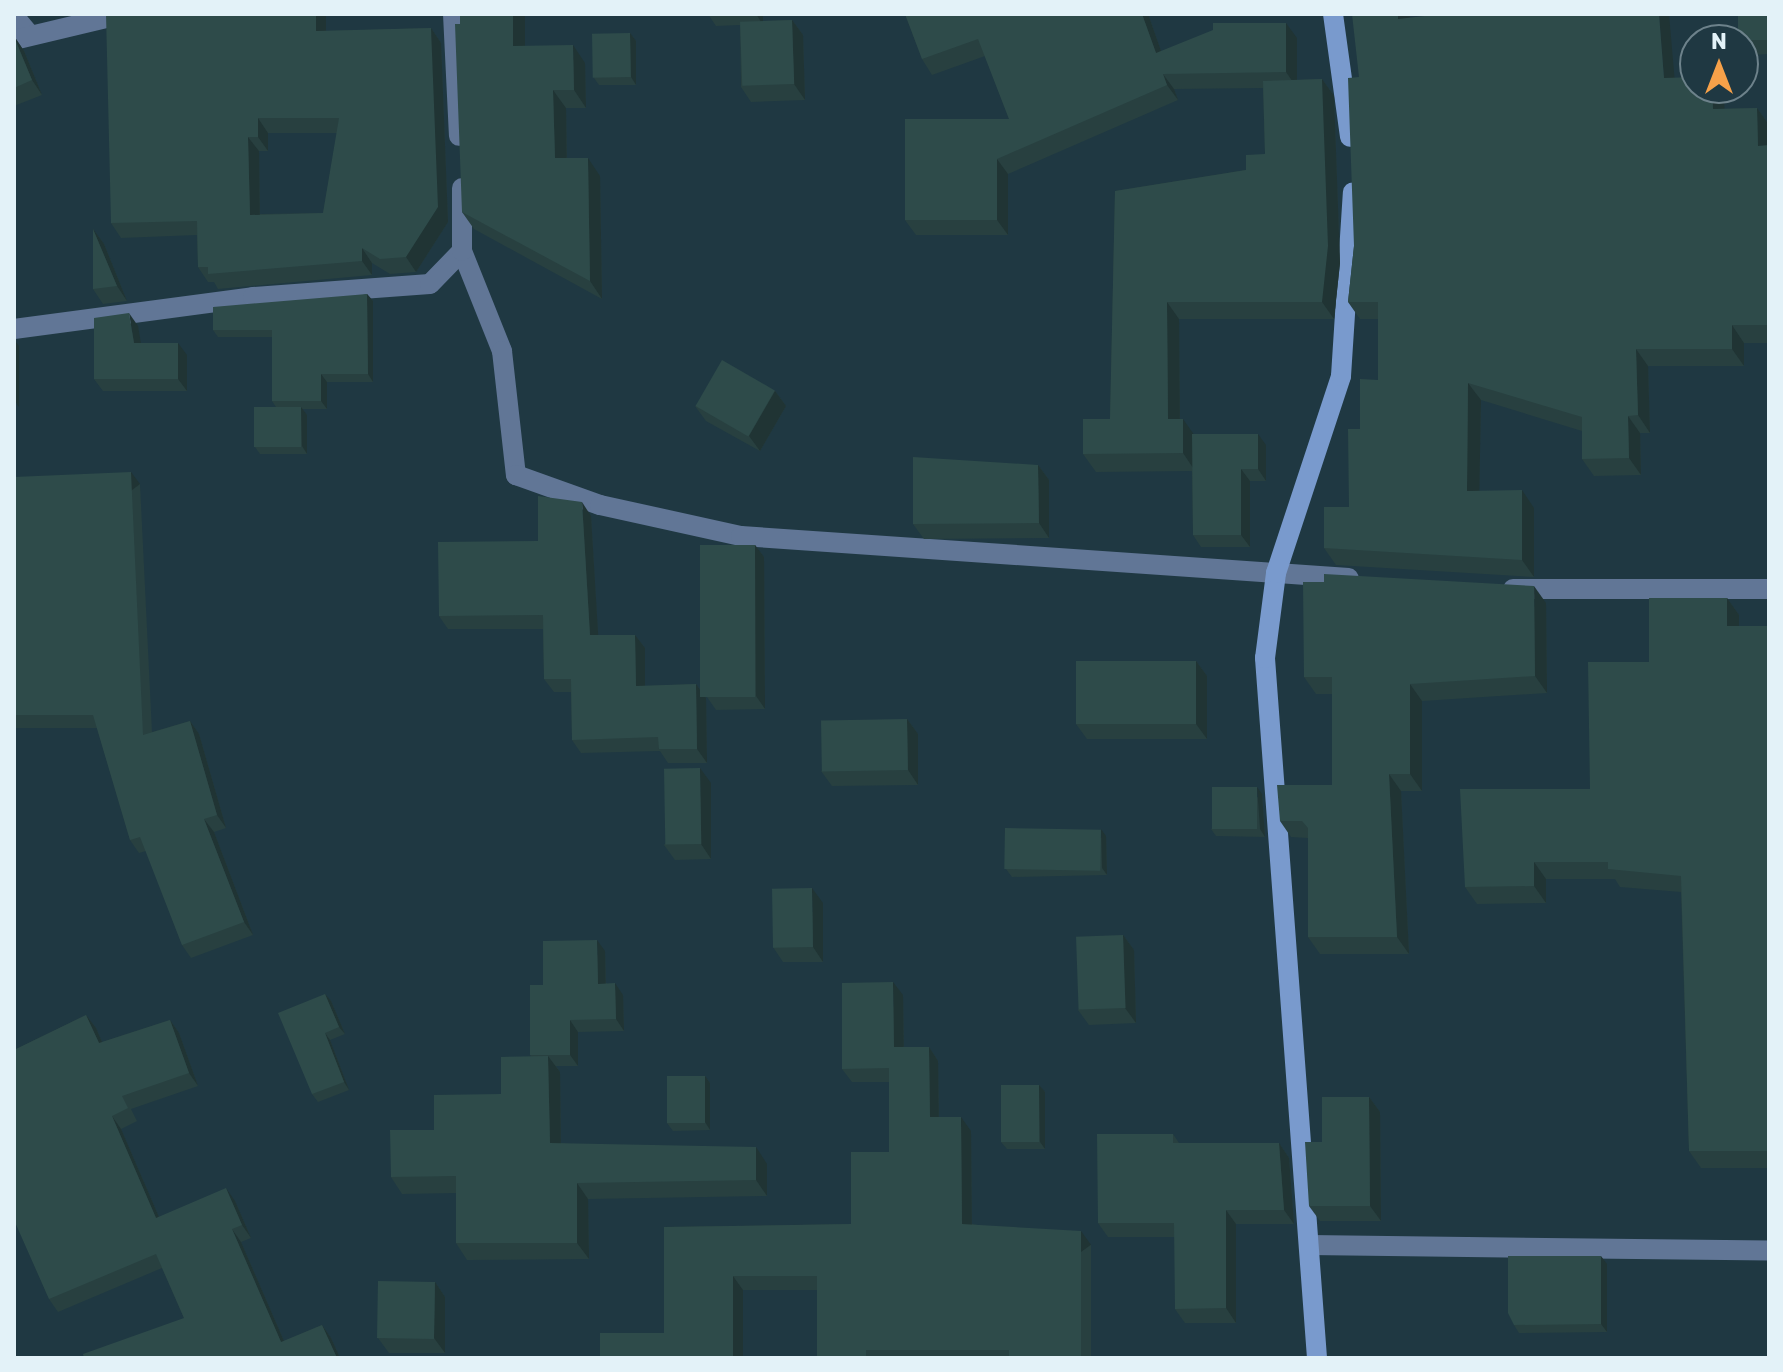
<!DOCTYPE html>
<style>
body{margin:0}
#map{position:relative;width:1783px;height:1372px;overflow:hidden;background:#1f3842;font-family:Rubik,sans-serif}
div>[style]{position:absolute}
.street>*{height:20px;margin:-10px;padding:0 10px;transform-origin:10px;border-radius:10px;background:#617696}
.secondary>*{height:20px;margin:-10px;padding:0 10px;transform-origin:10px;border-radius:10px;background:#799acd}
.wall>*{inset:0;background:#284040}
.shaded-wall>*{inset:0;background:#203434;transform-origin:0 0}
.building>*{inset:0;background:#2e4b4a;transform-origin:0 0}
span{translate:-50% -50%;white-space:nowrap;text-align:center;line-height:1.15;-webkit-text-stroke:7px #1f3842;paint-order:stroke}
.frame{position:absolute;inset:0;border:16px solid #e3f2f8;pointer-events:none}
.north{position:absolute;left:1679px;top:24px;width:80px;height:80px;box-sizing:border-box;background:#1f3842;border:2px solid #6d828b;border-radius:50%;rotate:0deg;font-size:22px;font-weight:700;line-height:32px;text-align:center;color:#e3f2f8}
.north::after{content:'';display:block;margin:auto;width:28px;height:36px;background:#f7a149;clip-path:polygon(50% 0,100% 100%,50% 72%,0 100%)}
</style>
<div id="map">
<div class="street">
<div style="left:453px;top:14px;width:122px;rotate:87.2deg"></div>
<div style="left:14px;top:16px;width:23px;rotate:50deg"></div>
<div style="left:14px;top:40px;width:112px;rotate:-13.4deg"></div>
<div style="left:462px;top:251px;width:108px;rotate:68.2deg"></div>
<div style="left:502px;top:351px;width:125px;rotate:83.6deg"></div>
<div style="left:516px;top:475px;width:89px;rotate:19.7deg"></div>
<div style="left:600px;top:505px;width:144px;rotate:12.4deg"></div>
<div style="left:741px;top:536px;width:609px;rotate:3.95deg"></div>
<div style="left:14px;top:329px;width:241px;rotate:-7.6deg"></div>
<div style="left:253px;top:297px;width:177px;rotate:-4.2deg"></div>
<div style="left:430px;top:284px;width:46px;rotate:-45.9deg"></div>
<div style="left:462px;top:251px;width:63px;rotate:-90deg"></div>
<div style="left:1513px;top:589px;width:256px"></div>
<div style="left:1309px;top:1245px;width:460px;rotate:0.7deg"></div>
</div>
<div class="secondary">
<div style="left:1333px;top:14px;width:124px;rotate:82.1deg"></div>
<div style="left:1317px;top:1358px;width:702px;rotate:-94.25deg"></div>
<div style="left:1265px;top:658px;width:86px;rotate:-82.6deg"></div>
<div style="left:1276px;top:573px;width:207px;rotate:-71.7deg"></div>
<div style="left:1341px;top:376px;width:184px;rotate:-86.3deg"></div>
</div>
<div class="wall">
<div style="clip-path:polygon(evenodd,326px 14px,326px 31px,431px 28px,441px 43px,448px 222px,416px 272px,390px 274px,372px 263px,372px 275px,218px 289px,214px 282px,208px 282px,198px 267px,197px 235px,121px 238px,111px 223px,326px 14px,268px 133px,337px 133px,323px 213px,260px 214px,259px 151px,268px 151px,268px 133px)"></div>
<div style="clip-path:polygon(525px 14px,525px 46px,585px 63px,586px 108px,566px 108px,567px 158px,600px 176px,602px 299px,474px 229px,462px 212px)"></div>
<div style="clip-path:polygon(708px 14px,763px 14px,763px 21px,792px 20px,803px 35px,805px 100px,751px 102px,741px 87px,740px 25px,716px 26px)"></div>
<div style="clip-path:polygon(905px 14px,1148px 14px,1161px 51px,1297px 38px,1297px 80px,1322px 79px,1334px 96px,1340px 263px,1334px 319px,1179px 319px,1180px 419px,1193px 434px,1266px 445px,1266px 481px,1250px 481px,1250px 547px,1201px 547px,1193px 535px,1192px 471px,1096px 472px,1083px 454px,1110px 419px,1115px 191px,1246px 170px,1265px 154px,1263px 88px,1174px 89px,1178px 100px,1008px 174px,1008px 235px,916px 235px,905px 220px,1009px 119px,985px 56px,932px 75px,922px 59px)"></div>
<div style="clip-path:polygon(1410px 14px,1410px 18px,1675px 78px,1724px 94px,1724px 109px,1757px 108px,1769px 125px,1769px 343px,1744px 343px,1744px 366px,1648px 366px,1650px 433px,1640px 433px,1641px 475px,1594px 476px,1582px 459px,1582px 431px,1481px 400px,1479px 491px,1534px 508px,1534px 577px,1336px 565px,1324px 548px,1349px 507px,1360px 429px,1378px 380px,1378px 319px,1360px 319px,1348px 302px,1354px 246px,1359px 77px)"></div>
<div style="clip-path:polygon(1769px 14px,1769px 54px,1751px 55px,1743px 44px,1743px 40px)"></div>
<div style="clip-path:polygon(630px 33px,636px 41px,636px 85px,599px 85px,594px 78px)"></div>
<div style="clip-path:polygon(14px 36px,24px 51px,42px 95px,14px 106px)"></div>
<div style="clip-path:polygon(93px 229px,104px 244px,127px 301px,103px 304px,93px 289px)"></div>
<div style="clip-path:polygon(367px 294px,373px 301px,373px 382px,327px 382px,327px 409px,302px 409px,307px 415px,307px 454px,260px 454px,255px 447px,276px 407px,272px 401px,272px 337px,218px 337px,213px 330px)"></div>
<div style="clip-path:polygon(138px 326px,140px 343px,187px 355px,187px 391px,103px 391px,94px 379px)"></div>
<div style="clip-path:polygon(775px 391px,786px 406px,760px 451px,706px 421px,695px 406px)"></div>
<div style="clip-path:polygon(1038px 465px,1049px 480px,1049px 538px,924px 539px,913px 524px)"></div>
<div style="clip-path:polygon(14px 477px,140px 484px,152px 732px,190px 721px,199px 734px,226px 828px,214px 832px,253px 935px,191px 958px,182px 945px,146px 851px,139px 853px,130px 840px,97px 728px,14px 728px)"></div>
<div style="clip-path:polygon(591px 516px,598px 635px,635px 635px,645px 648px,645px 686px,696px 684px,706px 698px,707px 763px,668px 763px,660px 751px,581px 753px,572px 740px,571px 692px,554px 692px,544px 679px,543px 629px,448px 629px,439px 616px,538px 541px)"></div>
<div style="clip-path:polygon(755px 545px,764px 557px,765px 709px,716px 710px,707px 697px)"></div>
<div style="clip-path:polygon(1727px 598px,1739px 615px,1739px 626px,1769px 626px,1769px 1168px,1701px 1168px,1689px 1151px,1681px 892px,1620px 887px,1615px 879px,1546px 879px,1546px 903px,1477px 904px,1465px 887px,1590px 789px,1649px 662px)"></div>
<div style="clip-path:polygon(1546px 603px,1547px 693px,1422px 701px,1422px 791px,1401px 791px,1409px 954px,1320px 954px,1308px 937px,1308px 838px,1291px 837px,1280px 821px,1332px 785px,1332px 694px,1316px 694px,1304px 677px)"></div>
<div style="clip-path:polygon(1196px 661px,1207px 676px,1207px 739px,1087px 739px,1076px 724px)"></div>
<div style="clip-path:polygon(907px 719px,918px 734px,918px 785px,832px 786px,821px 771px)"></div>
<div style="clip-path:polygon(711px 783px,711px 859px,675px 860px,664px 845px)"></div>
<div style="clip-path:polygon(1262px 794px,1265px 837px,1216px 836px,1211px 829px)"></div>
<div style="clip-path:polygon(1106px 836px,1107px 875px,1012px 877px,1006px 869px)"></div>
<div style="clip-path:polygon(823px 903px,823px 962px,783px 962px,773px 947px)"></div>
<div style="clip-path:polygon(1123px 935px,1134px 950px,1136px 1023px,1089px 1025px,1078px 1010px)"></div>
<div style="clip-path:polygon(605px 951px,606px 983px,623px 995px,624px 1031px,578px 1032px,578px 1066px,556px 1066px,560px 1072px,561px 1143px,767px 1164px,767px 1196px,588px 1199px,589px 1259px,467px 1260px,456px 1243px,456px 1193px,402px 1194px,391px 1177px,434px 1130px,501px 1094px,531px 1056px,530px 1055px,543px 985px)"></div>
<div style="clip-path:polygon(325px 994px,331px 1001px,345px 1034px,330px 1040px,349px 1090px,318px 1102px,312px 1094px)"></div>
<div style="clip-path:polygon(903px 995px,904px 1047px,929px 1047px,938px 1061px,939px 1117px,971px 1131px,972px 1224px,1091px 1245px,1091px 1357px,1093px 1358px,817px 1358px,817px 1290px,743px 1290px,743px 1358px,664px 1333px,664px 1227px,851px 1224px,889px 1152px,889px 1082px,852px 1082px,842px 1069px)"></div>
<div style="clip-path:polygon(86px 1015px,96px 1028px,102px 1042px,170px 1020px,179px 1033px,198px 1086px,131px 1109px,137px 1121px,121px 1129px,159px 1217px,235px 1201px,251px 1238px,241px 1242px,284px 1341px,322px 1325px,331px 1338px,340px 1358px,184px 1318px,162px 1268px,58px 1312px,49px 1299px,16px 1223px,14px 1224px,14px 1050px)"></div>
<div style="clip-path:polygon(705px 1076px,710px 1083px,710px 1130px,673px 1131px,667px 1123px)"></div>
<div style="clip-path:polygon(1039px 1085px,1045px 1092px,1045px 1149px,1007px 1149px,1001px 1142px)"></div>
<div style="clip-path:polygon(1369px 1097px,1380px 1112px,1381px 1221px,1320px 1221px,1309px 1206px,1322px 1142px)"></div>
<div style="clip-path:polygon(1173px 1134px,1179px 1143px,1279px 1143px,1289px 1158px,1294px 1224px,1236px 1224px,1236px 1323px,1185px 1323px,1175px 1309px,1175px 1237px,1108px 1237px,1098px 1223px)"></div>
<div style="clip-path:polygon(1607px 1264px,1607px 1332px,1519px 1333px,1514px 1325px)"></div>
<div style="clip-path:polygon(435px 1282px,445px 1297px,445px 1353px,389px 1353px,378px 1338px)"></div>
</div>
<div class="shaded-wall">
<div style="clip-path:polygon(316px 14px,326px 14px,326px 46px,316px 31px)"></div>
<div style="clip-path:polygon(513px 14px,525px 14px,525px 64px,513px 46px)"></div>
<div style="clip-path:polygon(756px 14px,763px 14px,763px 25px)"></div>
<div style="clip-path:polygon(1142px 14px,1148px 14px,1167px 68px,1156px 53px)"></div>
<div style="clip-path:polygon(1398px 14px,1410px 14px,1410px 36px,1398px 19px)"></div>
<div style="clip-path:polygon(1659px 14px,1669px 14px,1676px 95px,1664px 78px)"></div>
<div style="clip-path:polygon(792px 20px,803px 35px,805px 100px,794px 84px)"></div>
<div style="clip-path:polygon(1286px 23px,1297px 38px,1297px 88px,1286px 72px)"></div>
<div style="clip-path:polygon(431px 28px,441px 43px,448px 222px,416px 272px,406px 257px)"></div>
<div style="clip-path:polygon(630px 33px,636px 41px,636px 85px,631px 77px)"></div>
<div style="clip-path:polygon(14px 36px,24px 51px,42px 95px,32px 80px)"></div>
<div style="clip-path:polygon(573px 45px,585px 63px,586px 108px,574px 90px)"></div>
<div style="clip-path:polygon(1163px 74px,1174px 89px,1178px 100px,1167px 85px)"></div>
<div style="clip-path:polygon(1322px 79px,1334px 96px,1340px 263px,1334px 319px,1322px 302px)"></div>
<div style="clip-path:polygon(1712px 88px,1720px 88px,1724px 94px,1725px 126px,1713px 109px)"></div>
<div style="clip-path:polygon(553px 90px,566px 108px,567px 176px,555px 158px)"></div>
<div style="clip-path:polygon(1757px 108px,1769px 125px,1769px 162px,1758px 146px)"></div>
<div style="clip-path:polygon(258px 118px,268px 133px,268px 151px,258px 137px)"></div>
<div style="clip-path:polygon(248px 137px,259px 151px,260px 229px,250px 215px)"></div>
<div style="clip-path:polygon(588px 158px,600px 176px,602px 299px,590px 281px)"></div>
<div style="clip-path:polygon(997px 159px,1008px 174px,1008px 235px,997px 220px)"></div>
<div style="clip-path:polygon(93px 229px,104px 244px,127px 301px,117px 286px)"></div>
<div style="clip-path:polygon(362px 248px,372px 263px,372px 275px,362px 261px)"></div>
<div style="clip-path:polygon(367px 294px,373px 301px,373px 382px,368px 374px)"></div>
<div style="clip-path:polygon(1167px 302px,1179px 319px,1180px 436px,1168px 419px)"></div>
<div style="clip-path:polygon(129px 313px,138px 326px,143px 355px,134px 343px)"></div>
<div style="clip-path:polygon(1732px 325px,1744px 343px,1744px 366px,1732px 349px)"></div>
<div style="clip-path:polygon(14px 339px,19px 346px,19px 407px,14px 400px)"></div>
<div style="clip-path:polygon(178px 343px,187px 355px,187px 391px,178px 379px)"></div>
<div style="clip-path:polygon(1636px 349px,1648px 366px,1650px 433px,1638px 415px)"></div>
<div style="clip-path:polygon(321px 374px,327px 382px,327px 409px,321px 401px)"></div>
<div style="clip-path:polygon(1468px 383px,1481px 400px,1479px 508px,1467px 491px)"></div>
<div style="clip-path:polygon(775px 391px,786px 406px,760px 451px,749px 436px)"></div>
<div style="clip-path:polygon(301px 407px,307px 415px,307px 454px,302px 446px)"></div>
<div style="clip-path:polygon(1628px 416px,1640px 433px,1641px 475px,1629px 458px)"></div>
<div style="clip-path:polygon(1183px 419px,1195px 436px,1195px 471px,1183px 453px)"></div>
<div style="clip-path:polygon(1258px 434px,1266px 445px,1266px 481px,1258px 469px)"></div>
<div style="clip-path:polygon(1038px 465px,1049px 480px,1049px 538px,1039px 523px)"></div>
<div style="clip-path:polygon(1241px 469px,1250px 481px,1250px 547px,1241px 535px)"></div>
<div style="left:131px;top:472px;width:15px;height:263px;rotate:53deg"></div>
<div style="clip-path:polygon(1522px 490px,1534px 508px,1534px 577px,1522px 560px)"></div>
<div style="clip-path:polygon(582px 502px,591px 516px,599px 649px,590px 635px)"></div>
<div style="clip-path:polygon(755px 545px,764px 557px,765px 709px,756px 696px)"></div>
<div style="clip-path:polygon(1534px 586px,1546px 603px,1547px 693px,1535px 676px)"></div>
<div style="clip-path:polygon(1727px 598px,1739px 615px,1739px 644px,1727px 626px)"></div>
<div style="clip-path:polygon(635px 635px,645px 648px,645px 699px,636px 686px)"></div>
<div style="clip-path:polygon(1196px 661px,1207px 676px,1207px 739px,1196px 724px)"></div>
<div style="clip-path:polygon(696px 684px,706px 698px,707px 763px,697px 749px)"></div>
<div style="clip-path:polygon(1410px 684px,1422px 701px,1422px 791px,1410px 774px)"></div>
<div style="clip-path:polygon(907px 719px,918px 734px,918px 785px,908px 770px)"></div>
<div style="clip-path:polygon(190px 721px,199px 734px,226px 828px,217px 815px)"></div>
<div style="clip-path:polygon(700px 768px,711px 783px,711px 859px,701px 844px)"></div>
<div style="clip-path:polygon(1389px 774px,1401px 791px,1409px 954px,1397px 937px)"></div>
<div style="clip-path:polygon(1257px 787px,1262px 794px,1265px 837px,1260px 829px)"></div>
<div style="clip-path:polygon(204px 819px,214px 832px,253px 935px,244px 922px)"></div>
<div style="clip-path:polygon(1101px 829px,1106px 836px,1107px 875px,1102px 868px)"></div>
<div style="clip-path:polygon(1534px 862px,1546px 879px,1546px 903px,1534px 886px)"></div>
<div style="clip-path:polygon(812px 888px,823px 903px,823px 962px,813px 947px)"></div>
<div style="clip-path:polygon(1123px 935px,1134px 950px,1136px 1023px,1125px 1008px)"></div>
<div style="clip-path:polygon(597px 940px,605px 951px,606px 995px,598px 984px)"></div>
<div style="clip-path:polygon(893px 982px,903px 995px,904px 1061px,894px 1047px)"></div>
<div style="clip-path:polygon(615px 983px,623px 995px,624px 1031px,616px 1019px)"></div>
<div style="clip-path:polygon(325px 994px,331px 1001px,345px 1034px,339px 1027px)"></div>
<div style="clip-path:polygon(86px 1015px,96px 1028px,108px 1056px,99px 1043px)"></div>
<div style="clip-path:polygon(170px 1020px,179px 1033px,198px 1086px,189px 1073px)"></div>
<div style="clip-path:polygon(570px 1020px,578px 1032px,578px 1066px,570px 1055px)"></div>
<div style="clip-path:polygon(325px 1033px,330px 1040px,349px 1090px,344px 1082px)"></div>
<div style="clip-path:polygon(929px 1047px,938px 1061px,939px 1131px,930px 1117px)"></div>
<div style="clip-path:polygon(548px 1056px,560px 1072px,561px 1159px,550px 1143px)"></div>
<div style="clip-path:polygon(705px 1076px,710px 1083px,710px 1130px,705px 1122px)"></div>
<div style="clip-path:polygon(1039px 1085px,1045px 1092px,1045px 1149px,1040px 1142px)"></div>
<div style="clip-path:polygon(1369px 1097px,1380px 1112px,1381px 1221px,1370px 1206px)"></div>
<div style="clip-path:polygon(112px 1116px,121px 1129px,165px 1231px,156px 1218px)"></div>
<div style="clip-path:polygon(961px 1117px,971px 1131px,972px 1238px,962px 1224px)"></div>
<div style="clip-path:polygon(1279px 1143px,1289px 1158px,1294px 1224px,1284px 1210px)"></div>
<div style="clip-path:polygon(756px 1147px,767px 1164px,767px 1196px,756px 1180px)"></div>
<div style="clip-path:polygon(577px 1183px,588px 1199px,589px 1259px,577px 1243px)"></div>
<div style="clip-path:polygon(226px 1188px,235px 1201px,251px 1238px,242px 1225px)"></div>
<div style="clip-path:polygon(1226px 1210px,1236px 1224px,1236px 1323px,1226px 1308px)"></div>
<div style="clip-path:polygon(232px 1229px,241px 1242px,290px 1355px,281px 1342px)"></div>
<div style="left:1081px;top:1231px;width:17px;height:126px;rotate:54deg"></div>
<div style="clip-path:polygon(1601px 1256px,1607px 1264px,1607px 1332px,1601px 1324px)"></div>
<div style="clip-path:polygon(733px 1276px,743px 1290px,743px 1358px,733px 1358px)"></div>
<div style="clip-path:polygon(435px 1282px,445px 1297px,445px 1353px,434px 1338px)"></div>
<div style="clip-path:polygon(322px 1325px,331px 1338px,340px 1358px,337px 1358px)"></div>
</div>
<div class="building">
<div style="clip-path:polygon(evenodd,106px 14px,316px 14px,316px 31px,431px 28px,438px 207px,406px 257px,380px 259px,362px 248px,362px 261px,208px 274px,208px 267px,198px 267px,197px 221px,111px 223px,106px 14px,258px 118px,339px 118px,323px 213px,250px 215px,248px 137px,258px 137px,258px 118px)"></div>
<div style="clip-path:polygon(460px 14px,513px 14px,513px 46px,573px 45px,574px 90px,553px 90px,555px 158px,588px 158px,590px 281px,462px 212px,455px 24px,460px 24px)"></div>
<div style="clip-path:polygon(905px 14px,1142px 14px,1156px 53px,1213px 30px,1213px 23px,1286px 23px,1286px 72px,1163px 74px,1167px 85px,997px 159px,997px 220px,905px 220px,905px 119px,1009px 119px,978px 39px,922px 59px)"></div>
<div style="clip-path:polygon(1352px 14px,1398px 14px,1398px 19px,1442px 14px,1659px 14px,1664px 78px,1695px 77px,1695px 88px,1712px 88px,1713px 109px,1757px 108px,1758px 146px,1769px 145px,1769px 325px,1732px 325px,1732px 349px,1636px 349px,1638px 415px,1628px 416px,1629px 458px,1582px 459px,1582px 417px,1468px 383px,1467px 491px,1522px 490px,1522px 560px,1324px 548px,1324px 507px,1349px 507px,1348px 429px,1360px 429px,1360px 379px,1378px 380px,1378px 302px,1348px 302px,1354px 246px,1348px 78px,1359px 77px)"></div>
<div style="left:1738px;top:14px;width:31px;height:26px"></div>
<div style="left:792px;top:20px;width:64px;height:52px;rotate:88deg"></div>
<div style="left:630px;top:33px;width:44px;height:38px;rotate:89deg"></div>
<div style="clip-path:polygon(14px 37px,32px 80px,14px 88px)"></div>
<div style="clip-path:polygon(1322px 79px,1328px 246px,1322px 302px,1167px 302px,1168px 419px,1183px 419px,1183px 453px,1083px 454px,1083px 419px,1110px 419px,1115px 191px,1246px 170px,1246px 155px,1265px 154px,1263px 81px)"></div>
<div style="clip-path:polygon(93px 229px,117px 286px,93px 289px)"></div>
<div style="clip-path:polygon(367px 294px,368px 374px,321px 374px,321px 401px,272px 401px,272px 330px,213px 330px,213px 307px)"></div>
<div style="clip-path:polygon(129px 313px,134px 343px,178px 343px,178px 379px,94px 379px,94px 318px)"></div>
<div style="left:722px;top:360px;width:61px;height:53px;rotate:30deg"></div>
<div style="left:254px;top:407px;width:47px;height:40px"></div>
<div style="clip-path:polygon(1192px 434px,1258px 434px,1258px 469px,1241px 469px,1241px 535px,1193px 535px)"></div>
<div style="clip-path:polygon(913px 457px,1038px 465px,1039px 523px,913px 524px)"></div>
<div style="clip-path:polygon(131px 472px,143px 735px,190px 721px,217px 815px,204px 819px,244px 922px,182px 945px,140px 837px,130px 840px,93px 715px,14px 715px,14px 477px)"></div>
<div style="clip-path:polygon(538px 496px,582px 502px,590px 635px,635px 635px,636px 686px,696px 684px,697px 749px,659px 749px,658px 737px,572px 740px,571px 679px,544px 679px,543px 615px,439px 616px,438px 542px,538px 541px)"></div>
<div style="left:700px;top:545px;width:55px;height:152px"></div>
<div style="clip-path:polygon(1324px 574px,1534px 586px,1535px 676px,1410px 684px,1410px 774px,1389px 774px,1397px 937px,1308px 937px,1308px 828px,1302px 821px,1280px 821px,1277px 785px,1332px 785px,1332px 677px,1304px 677px,1303px 582px,1324px 582px)"></div>
<div style="clip-path:polygon(1649px 598px,1727px 598px,1727px 626px,1769px 626px,1769px 1151px,1689px 1151px,1681px 876px,1608px 869px,1608px 862px,1534px 862px,1534px 886px,1465px 887px,1460px 789px,1590px 789px,1588px 662px,1649px 662px)"></div>
<div style="left:1076px;top:661px;width:120px;height:63px"></div>
<div style="left:907px;top:719px;width:51px;height:86px;rotate:89deg"></div>
<div style="left:700px;top:768px;width:76px;height:36px;rotate:89deg"></div>
<div style="left:1212px;top:787px;width:45px;height:42px"></div>
<div style="left:1005px;top:828px;width:96px;height:41px;rotate:1deg"></div>
<div style="left:812px;top:888px;width:59px;height:40px;rotate:89deg"></div>
<div style="left:1123px;top:935px;width:73px;height:47px;rotate:88deg"></div>
<div style="clip-path:polygon(597px 940px,598px 984px,615px 983px,616px 1019px,570px 1020px,570px 1055px,530px 1055px,530px 985px,543px 985px,543px 941px)"></div>
<div style="clip-path:polygon(893px 982px,894px 1047px,929px 1047px,930px 1117px,961px 1117px,962px 1224px,1081px 1231px,1081px 1357px,1092px 1357px,1092px 1358px,1009px 1358px,1009px 1350px,866px 1350px,866px 1358px,817px 1358px,817px 1276px,733px 1276px,733px 1358px,600px 1358px,600px 1333px,664px 1333px,664px 1227px,851px 1224px,851px 1152px,889px 1152px,889px 1068px,842px 1069px,842px 983px)"></div>
<div style="clip-path:polygon(325px 994px,339px 1027px,325px 1033px,344px 1082px,312px 1094px,278px 1013px)"></div>
<div style="clip-path:polygon(86px 1015px,99px 1043px,170px 1020px,189px 1073px,122px 1096px,128px 1108px,112px 1116px,156px 1218px,226px 1188px,242px 1225px,232px 1229px,281px 1342px,322px 1325px,337px 1358px,84px 1358px,83px 1354px,184px 1318px,156px 1254px,49px 1299px,14px 1220px,14px 1050px)"></div>
<div style="clip-path:polygon(548px 1056px,550px 1143px,756px 1147px,756px 1180px,577px 1183px,577px 1243px,456px 1243px,456px 1176px,391px 1177px,390px 1130px,434px 1130px,434px 1095px,501px 1094px,501px 1057px)"></div>
<div style="left:667px;top:1076px;width:38px;height:47px"></div>
<div style="left:1001px;top:1085px;width:38px;height:57px"></div>
<div style="clip-path:polygon(1322px 1097px,1369px 1097px,1370px 1206px,1309px 1206px,1305px 1142px,1322px 1142px)"></div>
<div style="clip-path:polygon(1097px 1134px,1173px 1134px,1173px 1143px,1279px 1143px,1284px 1210px,1226px 1210px,1226px 1308px,1175px 1309px,1174px 1223px,1098px 1223px)"></div>
<div style="clip-path:polygon(1508px 1256px,1601px 1256px,1601px 1324px,1514px 1325px,1508px 1313px)"></div>
<div style="left:378px;top:1281px;width:57px;height:57px;rotate:1deg"></div>
</div>
<div class="frame"></div>
<div class="north">N</div>
</div>
